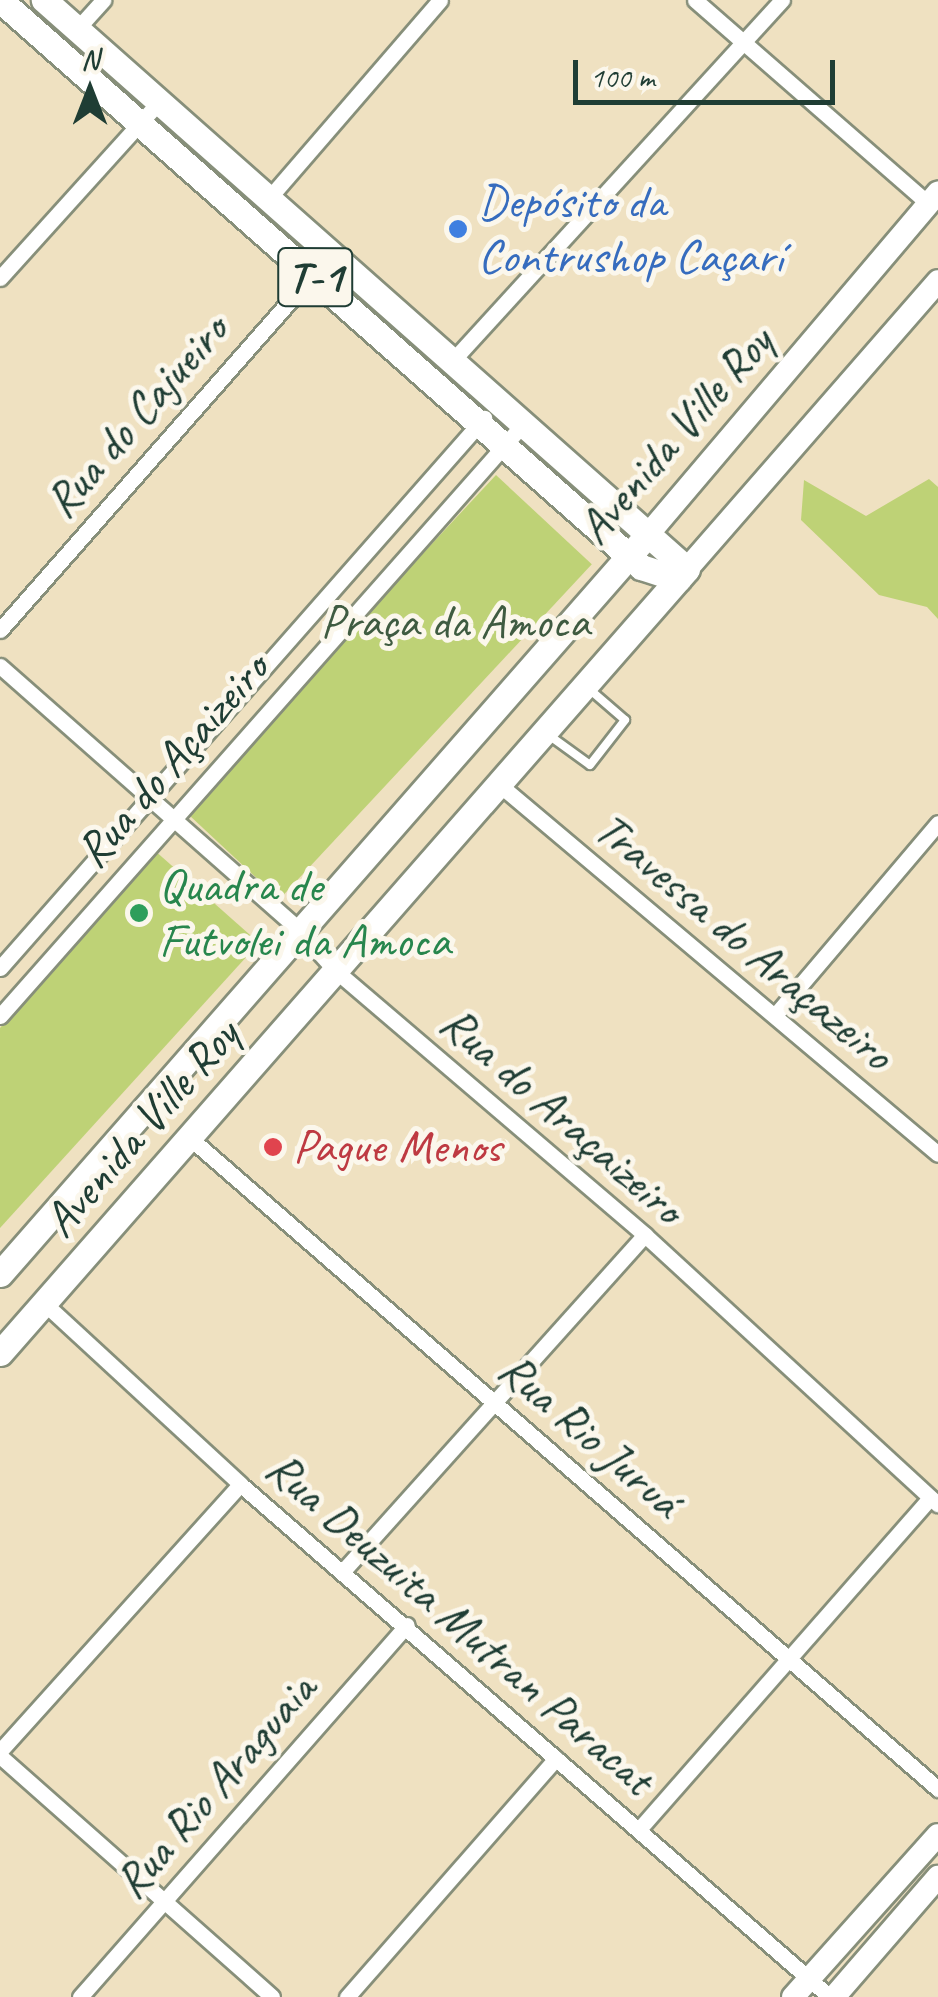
<!DOCTYPE html>
<meta charset="utf-8">
<style>
body{margin:0}
#map{position:relative;width:938px;height:1997px;overflow:hidden;background:#efe1c1;font-family:Caveat,sans-serif}
div>[style]{position:absolute}
.green>*{inset:0;background:#bed276;transform-origin:0 0}
.roads{filter:drop-shadow(2px 0 #878f7a) drop-shadow(-2px 0 #878f7a) drop-shadow(0 2px #878f7a) drop-shadow(0 -2px #878f7a)}
.service>*{height:8px;margin:-4px;padding:0 4px;transform-origin:4px;border-radius:4px;background:#fff}
.minor>*{height:15px;margin:-7.5px;padding:0 7.5px;transform-origin:7.5px;border-radius:7.5px;background:#fff}
.secondary>*{height:22px;margin:-11px;padding:0 11px;transform-origin:11px;border-radius:11px;background:#fff}
.primary>*{height:25px;margin:-12.5px;padding:0 12.5px;transform-origin:12.5px;border-radius:12.5px;background:#fff}
.dots>*{width:28px;height:28px;translate:-50% -50%;box-sizing:border-box;border:5px solid #fbf7ec;border-radius:50%}
span{translate:-50% -50%;white-space:nowrap;text-align:center;line-height:1.15;-webkit-text-stroke:10px #fbf7ec;paint-order:stroke}
.shield-label span{padding:2px 8px;background:#fbf7ec;border:2px solid;border-radius:8px;-webkit-text-stroke-width:0}
.shield-label{font-size:45px;color:#1f3d34;font-weight:700}
.shop-label{font-size:48px;color:#366cbe}
.left{translate:0 -50%;text-align:left}
.street-label{font-size:48px;color:#1f3d34}
.park-label{font-size:48px;color:#3f5b41}
.leisure-label{font-size:48px;color:#27864d}
.health-label{font-size:48px;color:#be3a42}
.north{position:absolute;left:40px;top:40px;width:100px;height:100px;-webkit-text-stroke:8px #fbf7ec;paint-order:stroke;rotate:0deg;font-size:28px;font-weight:700;line-height:40px;text-align:center;color:#1f3d34}
.north::after{content:'';display:block;margin:auto;width:35px;height:45px;background:#1f3d34;clip-path:polygon(50% 0,100% 100%,50% 72%,0 100%)}
.scale{position:absolute;left:573px;top:60px;width:262px;height:45px;box-sizing:border-box;border:5px solid #1f3d34;border-top:0;padding-left:12px;font-size:30px;line-height:35px;white-space:nowrap;color:#1f3d34;-webkit-text-stroke:8px #fbf7ec;paint-order:stroke}
</style>
<div id="map">
<div class="green">
<div style="left:496px;top:475px;width:131px;height:458px;rotate:43deg"></div>
<div style="clip-path:polygon(929px 479px,938px 487px,938px 619px,927px 607px,879px 595px,801px 520px,804px 480px,866px 516px)"></div>
<div style="clip-path:polygon(153px 849px,259px 943px,0 1228px,0 1028px)"></div>
</div>
<div class="roads">
<div class="service">
<div style="left:550px;top:736px;width:49px;rotate:35.9deg"></div>
<div style="left:590px;top:765px;width:57px;rotate:-52.1deg"></div>
<div style="left:625px;top:720px;width:49px;rotate:-139.1deg"></div>
</div>
<div class="minor">
<div style="left:695px;top:0;width:309px;rotate:41.1deg"></div>
<div style="left:78px;top:28px;width:38px;rotate:-48deg"></div>
<div style="left:270px;top:197px;width:260px;rotate:-49.2deg"></div>
<div style="left:0;top:278px;width:236px;rotate:-47.9deg"></div>
<div style="left:455px;top:358px;width:485px;rotate:-47.6deg"></div>
<div style="left:0;top:630px;width:501px;rotate:-48.64deg"></div>
<div style="left:0;top:666px;width:397px;rotate:41.4deg"></div>
<div style="left:298px;top:929px;width:57px;rotate:47.9deg"></div>
<div style="left:336px;top:971px;width:406px;rotate:40.5deg"></div>
<div style="left:645px;top:1235px;width:398px;rotate:42.6deg"></div>
<div style="left:501px;top:786px;width:571px;rotate:40.1deg"></div>
<div style="left:0;top:968px;width:733px;rotate:-48.65deg"></div>
<div style="left:776px;top:1014px;width:250px;rotate:-49.7deg"></div>
<div style="left:0;top:1016px;width:791px;rotate:-48.53deg"></div>
<div style="left:190px;top:1138px;width:992px;rotate:41.03deg"></div>
<div style="left:43px;top:1302px;width:268px;rotate:42.7deg"></div>
<div style="left:240px;top:1484px;width:782px;rotate:41.01deg"></div>
<div style="left:344px;top:1570px;width:450px;rotate:-48.1deg"></div>
<div style="left:0;top:1751px;width:359px;rotate:-48deg"></div>
<div style="left:0;top:1756px;width:363px;rotate:41.5deg"></div>
<div style="left:641px;top:1827px;width:438px;rotate:-48.7deg"></div>
<div style="left:80px;top:1997px;width:495px;rotate:-48.7deg"></div>
<div style="left:347px;top:1997px;width:317px;rotate:-48.8deg"></div>
</div>
<div class="secondary">
<div style="left:651px;top:531px;width:444px;rotate:-49.7deg"></div>
<div style="left:687px;top:569px;width:382px;rotate:-48.9deg"></div>
<div style="left:793px;top:1997px;width:217px;rotate:-48.2deg"></div>
<div style="left:834px;top:1997px;width:159px;rotate:-49.1deg"></div>
</div>
<div class="primary">
<div style="left:0;top:0;width:856px;rotate:41.49deg"></div>
<div style="left:641px;top:567px;width:39px;rotate:18deg"></div>
<div style="left:0;top:1274px;width:988px;rotate:-48.78deg"></div>
<div style="left:0;top:1353px;width:1042px;rotate:-48.77deg"></div>
<div style="left:687px;top:569px;width:859px;rotate:-138.49deg"></div>
</div>
</div>
<div class="dots">
<div style="left:458px;top:229px;background:#3f7fe0"></div>
<div style="left:139px;top:913px;background:#2e9e5b"></div>
<div style="left:273px;top:1147px;background:#e0444e"></div>
</div>
<div class="shield-label">
<span style="left:315px;top:277px">T-1</span>
</div>
<div class="shop-label">
<span class="left" style="left:478px;top:229px">Depósito da<br>Contrushop Caçarí</span>
</div>
<div class="street-label">
<span style="left:136px;top:416px;rotate:-49deg">Rua do Cajueiro</span>
<span style="left:675px;top:435px;rotate:-49deg">Avenida Ville Roy</span>
<span style="left:172px;top:760px;rotate:-49deg">Rua do Açaizeiro</span>
<span style="left:744px;top:941px;rotate:40deg">Travessa do Araçazeiro</span>
<span style="left:562px;top:1115px;rotate:41deg">Rua do Araçaizeiro</span>
<span style="left:141px;top:1128px;rotate:-49deg">Avenida Ville Roy</span>
<span style="left:590px;top:1435px;rotate:41deg">Rua Rio Juruá</span>
<span style="left:460px;top:1623px;rotate:41deg">Rua Deuzuita Mutran Paracat</span>
<span style="left:215px;top:1786px;rotate:-49deg">Rua Rio Araguaia</span>
</div>
<div class="park-label">
<span style="left:455px;top:622px">Praça da Amoca</span>
</div>
<div class="leisure-label">
<span class="left" style="left:159px;top:913px">Quadra de<br>Futvolei da Amoca</span>
</div>
<div class="health-label">
<span class="left" style="left:293px;top:1147px">Pague Menos</span>
</div>
<div class="north">N</div>
<div class="scale">100 m</div>
</div>
